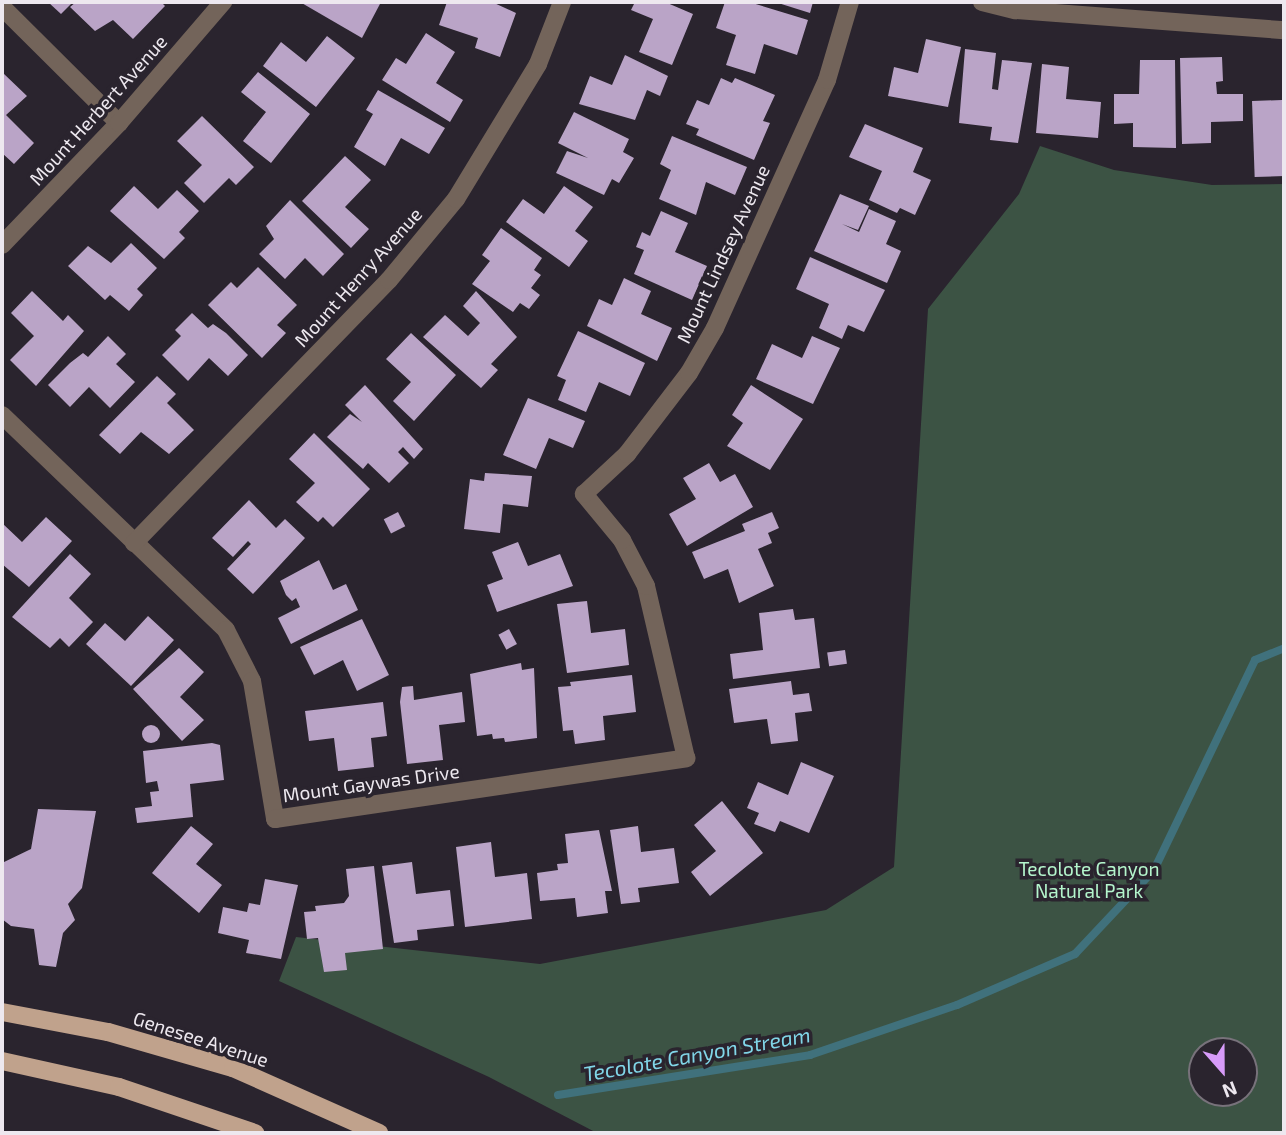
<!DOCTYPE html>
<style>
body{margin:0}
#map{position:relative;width:1286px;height:1135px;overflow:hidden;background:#2a242e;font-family:"Exo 2",sans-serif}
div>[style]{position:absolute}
.green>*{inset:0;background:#3c5344}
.stream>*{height:8px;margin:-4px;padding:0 4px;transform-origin:4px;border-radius:4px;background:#40717c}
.building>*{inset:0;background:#baa4c7;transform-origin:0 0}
.round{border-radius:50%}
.minor>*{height:18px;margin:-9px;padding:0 9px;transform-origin:9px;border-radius:9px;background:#73645a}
.major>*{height:18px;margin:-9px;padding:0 9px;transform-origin:9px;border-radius:9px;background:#c0a28c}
span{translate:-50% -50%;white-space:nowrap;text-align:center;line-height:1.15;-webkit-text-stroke:7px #2a242e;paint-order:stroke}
.street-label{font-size:19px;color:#ede8ef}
.park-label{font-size:19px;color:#b4f5cc}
.water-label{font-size:21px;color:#81d6e8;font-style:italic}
.frame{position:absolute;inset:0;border:4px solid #ede8ef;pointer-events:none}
.north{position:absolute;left:1188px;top:1037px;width:70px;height:70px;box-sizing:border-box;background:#2a242e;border:2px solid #78727b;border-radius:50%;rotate:159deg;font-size:19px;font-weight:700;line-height:28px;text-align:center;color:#ede8ef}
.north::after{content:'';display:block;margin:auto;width:24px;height:32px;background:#d79bf9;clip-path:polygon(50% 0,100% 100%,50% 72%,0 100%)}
</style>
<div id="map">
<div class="green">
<div style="clip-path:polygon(evenodd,1040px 146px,1114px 170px,1212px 185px,1284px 184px,1284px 1133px,597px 1133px,489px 1077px,279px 981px,296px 937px,540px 964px,826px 910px,894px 867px,928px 309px,1019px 194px,1040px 146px,1202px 1051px,1244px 1051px,1244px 1093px,1202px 1093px,1202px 1051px)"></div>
</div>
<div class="stream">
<div style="left:558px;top:1095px;width:255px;rotate:-9deg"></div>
<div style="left:810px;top:1055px;width:155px;rotate:-18.8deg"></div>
<div style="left:957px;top:1005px;width:129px;rotate:-23.4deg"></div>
<div style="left:1075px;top:954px;width:115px;rotate:-46.8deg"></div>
<div style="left:1154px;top:870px;width:233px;rotate:-64.3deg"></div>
<div style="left:1255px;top:660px;width:31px;rotate:-22deg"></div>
</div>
<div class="building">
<div style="clip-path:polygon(48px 2px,69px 2px,71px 4px,61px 14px)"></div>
<div style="clip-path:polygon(76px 2px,161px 2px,165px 6px,133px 39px,113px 20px,95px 31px,70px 7px)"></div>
<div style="clip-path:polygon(300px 2px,381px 2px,362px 38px)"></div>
<div style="clip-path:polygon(447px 2px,492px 2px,516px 13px,500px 57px,475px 48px,478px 38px,439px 25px)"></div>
<div style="clip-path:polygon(635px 2px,665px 2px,693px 14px,672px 65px,639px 52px,653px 19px,631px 10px)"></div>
<div style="clip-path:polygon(725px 2px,749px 2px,808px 20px,797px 55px,764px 44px,755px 74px,726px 65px,736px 35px,716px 28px)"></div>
<div style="clip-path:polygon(775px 2px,813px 2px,810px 13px)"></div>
<div style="clip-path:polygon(426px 33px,455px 52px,436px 83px,463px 100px,450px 122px,382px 80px,396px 58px,406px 64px)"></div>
<div style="clip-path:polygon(327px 36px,355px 58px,316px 107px,263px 66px,281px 42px,306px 62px)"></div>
<div style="clip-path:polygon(926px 39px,961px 47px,948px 107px,888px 96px,894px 67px,918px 73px)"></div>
<div style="clip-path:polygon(965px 49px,996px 53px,992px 89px,998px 90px,1002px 60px,1032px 63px,1018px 143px,990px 140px,992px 127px,959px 123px)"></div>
<div style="clip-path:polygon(625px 55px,668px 76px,660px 96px,647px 90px,635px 120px,579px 104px,590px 76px,612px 85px)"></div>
<div style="clip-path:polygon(1222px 57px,1223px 81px,1216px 82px,1217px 94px,1243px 94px,1243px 121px,1211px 122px,1211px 143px,1182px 144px,1180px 58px)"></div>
<div style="clip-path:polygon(1140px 60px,1175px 60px,1176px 148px,1133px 147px,1133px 123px,1114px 124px,1114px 94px,1139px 94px)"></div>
<div style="clip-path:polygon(1042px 64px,1069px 67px,1066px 99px,1101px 102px,1098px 138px,1036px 133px)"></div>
<div style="clip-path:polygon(258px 72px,310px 114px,271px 163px,243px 141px,266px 112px,241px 92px)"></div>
<div style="clip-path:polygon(3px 73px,27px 96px,6px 115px,34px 143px,14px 164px,2px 153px)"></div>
<div style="clip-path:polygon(721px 78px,732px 83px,735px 78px,775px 95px,763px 121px,770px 123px,754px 160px,696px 135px,699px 129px,686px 124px,697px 100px,709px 105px)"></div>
<div style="clip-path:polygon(378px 90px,445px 128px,429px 154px,401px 138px,385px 166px,354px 147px,373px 114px,366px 110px)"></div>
<div style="left:1282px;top:100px;width:76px;height:30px;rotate:88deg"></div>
<div style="clip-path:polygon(574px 112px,629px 139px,623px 152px,634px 158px,619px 183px,612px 179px,604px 195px,556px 173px,567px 151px,588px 158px,558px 143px)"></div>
<div style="clip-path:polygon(202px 116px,254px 167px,236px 185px,229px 178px,204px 203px,184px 183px,202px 165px,177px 141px)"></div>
<div style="clip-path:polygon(865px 124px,923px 148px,913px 172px,931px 180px,915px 215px,900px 208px,897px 213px,869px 200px,882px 171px,849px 157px)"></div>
<div style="clip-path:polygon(672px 136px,747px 167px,735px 195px,706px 182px,696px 215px,659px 199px,671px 170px,660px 164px)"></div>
<div style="clip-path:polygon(345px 156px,371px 180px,345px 207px,369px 229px,351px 248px,302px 201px)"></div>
<div style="clip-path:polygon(134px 186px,158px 209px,177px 190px,199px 211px,179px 232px,185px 238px,164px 259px,110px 211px)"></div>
<div style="clip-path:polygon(564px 186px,593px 207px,575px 231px,588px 241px,569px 267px,506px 222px,523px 199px,544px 214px)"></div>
<div style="clip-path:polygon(840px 194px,869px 206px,858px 230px,842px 224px,859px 232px,869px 209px,896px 221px,886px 244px,901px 251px,887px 283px,814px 251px)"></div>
<div style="clip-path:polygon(290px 200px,344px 254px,323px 276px,305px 258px,285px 279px,259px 254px,274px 239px,266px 226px)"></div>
<div style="clip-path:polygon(661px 211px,688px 223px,675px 252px,707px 266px,692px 300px,634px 274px,644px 250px,636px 247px,642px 232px,650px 236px)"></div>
<div style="clip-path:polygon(501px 228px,542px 258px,534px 270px,541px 275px,531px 288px,540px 295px,529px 309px,520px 303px,513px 312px,472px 284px,490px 261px,482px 255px)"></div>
<div style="clip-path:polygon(131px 243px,157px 268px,137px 289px,143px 295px,129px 311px,110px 295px,105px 300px,68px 266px,88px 246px,111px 263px)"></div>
<div style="clip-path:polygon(810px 257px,885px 290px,864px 332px,848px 325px,842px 339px,819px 328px,829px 304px,796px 289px)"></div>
<div style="clip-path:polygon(258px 267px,297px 305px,277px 325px,286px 333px,262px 358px,208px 305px,231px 282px,237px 288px)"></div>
<div style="clip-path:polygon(624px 278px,651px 291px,641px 314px,672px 328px,657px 361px,587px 326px,599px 299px,612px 305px)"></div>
<div style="clip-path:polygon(32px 291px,63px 321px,68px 315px,84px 331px,36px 386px,10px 360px,34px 336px,11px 313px)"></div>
<div style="clip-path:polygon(476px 291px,517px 337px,491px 364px,498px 370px,481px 388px,423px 337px,445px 315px,468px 336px,480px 323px,463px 306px)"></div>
<div style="clip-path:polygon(192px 313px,208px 328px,213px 324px,226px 333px,248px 355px,228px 376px,209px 358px,188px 381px,162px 355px,181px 336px,175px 330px)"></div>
<div style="clip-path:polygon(578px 331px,645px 363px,630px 396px,599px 382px,586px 412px,558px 400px,566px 380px,557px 376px)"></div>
<div style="clip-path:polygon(411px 333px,456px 375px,414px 421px,393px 401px,411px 382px,386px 359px)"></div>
<div style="clip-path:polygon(108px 336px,126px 354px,116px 364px,135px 382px,110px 408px,89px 387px,70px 407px,48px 385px,70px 363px,83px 353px,88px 357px)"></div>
<div style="clip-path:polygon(812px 336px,840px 348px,813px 404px,756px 379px,772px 344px,802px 358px)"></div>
<div style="clip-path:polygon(157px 376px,176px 394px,167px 403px,194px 430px,169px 454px,141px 432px,120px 454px,99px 435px)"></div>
<div style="clip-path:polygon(365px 385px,423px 449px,414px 459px,403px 447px,398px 452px,409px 463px,389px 483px,368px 463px,363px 469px,327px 437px,350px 414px,362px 422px,345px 405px)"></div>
<div style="clip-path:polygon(751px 385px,803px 419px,770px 470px,727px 446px,743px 423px,732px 415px)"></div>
<div style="clip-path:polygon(528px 398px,585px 421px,573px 448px,549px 438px,536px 469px,503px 455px)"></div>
<div style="clip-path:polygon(314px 433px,370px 489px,333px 527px,323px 517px,318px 522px,296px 502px,315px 483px,289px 459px)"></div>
<div style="clip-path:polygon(709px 463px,720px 482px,735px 474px,753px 507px,687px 546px,669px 514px,696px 499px,683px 478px)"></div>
<div style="clip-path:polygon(485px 473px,532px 476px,528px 507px,503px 504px,500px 533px,464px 529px,470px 479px,484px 481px)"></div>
<div style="clip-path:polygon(249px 500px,276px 528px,285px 519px,305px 538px,253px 594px,227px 569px,251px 544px,248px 541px,233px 557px,212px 538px)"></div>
<div style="left:398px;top:512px;width:16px;height:16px;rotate:63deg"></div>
<div style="clip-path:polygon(772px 512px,779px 528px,768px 533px,772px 543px,758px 549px,774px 586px,739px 603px,728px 569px,704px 579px,692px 552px,745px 531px,742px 524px)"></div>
<div style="clip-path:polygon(46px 517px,72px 541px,29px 587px,2px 564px,2px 523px,22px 542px)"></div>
<div style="clip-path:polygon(518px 542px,528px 566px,560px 554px,573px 586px,497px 612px,487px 585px,503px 579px,492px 552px)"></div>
<div style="clip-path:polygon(70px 554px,91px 574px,69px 598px,93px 622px,69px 647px,60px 638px,50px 648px,12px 617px)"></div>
<div style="clip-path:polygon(319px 560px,333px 590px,346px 584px,358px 610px,291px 644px,278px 618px,300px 607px,296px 598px,292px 601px,286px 595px,280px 581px)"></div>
<div style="clip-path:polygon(587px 601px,591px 633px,625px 629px,629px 665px,567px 673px,557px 604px)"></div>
<div style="clip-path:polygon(793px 609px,795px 620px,814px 618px,820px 668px,733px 679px,730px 654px,763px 650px,759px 613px)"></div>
<div style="clip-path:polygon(148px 616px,174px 640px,131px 686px,86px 644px,105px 623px,125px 641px)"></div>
<div style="clip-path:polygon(362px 619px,389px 675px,357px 691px,343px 660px,314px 675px,300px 647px)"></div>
<div style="left:509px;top:629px;width:17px;height:12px;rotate:62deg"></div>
<div style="clip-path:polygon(179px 648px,204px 672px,180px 697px,204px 720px,182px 741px,133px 689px)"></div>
<div style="left:845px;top:650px;width:14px;height:18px;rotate:82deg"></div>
<div style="clip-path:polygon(521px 663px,522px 670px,534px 668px,537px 738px,505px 742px,504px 738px,493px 739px,492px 734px,477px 736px,470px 674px)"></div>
<div style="clip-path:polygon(632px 675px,636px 712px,603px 716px,605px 740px,575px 744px,573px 730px,563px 731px,558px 687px,571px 686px,570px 682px)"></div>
<div style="clip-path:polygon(791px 681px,793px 695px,809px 693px,812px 711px,795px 713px,798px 741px,771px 744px,767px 719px,734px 723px,729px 689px)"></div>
<div style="clip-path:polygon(413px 686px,414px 700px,462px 692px,465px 722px,439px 725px,443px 760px,407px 764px,400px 702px,402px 687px)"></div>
<div style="clip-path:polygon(383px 702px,387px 736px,371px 738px,374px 767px,338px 771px,334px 738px,309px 741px,305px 711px)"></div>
<div class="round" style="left:142px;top:725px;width:18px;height:18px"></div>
<div style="clip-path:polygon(212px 743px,220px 745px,224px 780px,190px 784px,193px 817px,137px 823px,135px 808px,152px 806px,150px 792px,159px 791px,157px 781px,146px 783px,143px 751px)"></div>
<div style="clip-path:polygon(801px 762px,834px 776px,809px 833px,780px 821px,775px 832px,754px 824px,759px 813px,747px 808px,758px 782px,788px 795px)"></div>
<div style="clip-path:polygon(722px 801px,763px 853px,710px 896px,691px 872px,716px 851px,694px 825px)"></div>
<div style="clip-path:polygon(38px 809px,96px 811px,82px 888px,68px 904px,75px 920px,63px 933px,56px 967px,39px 965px,34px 929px,11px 926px,2px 919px,2px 863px,31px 849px)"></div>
<div style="clip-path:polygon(191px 826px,213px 844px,196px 864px,222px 885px,199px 913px,152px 873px)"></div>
<div style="clip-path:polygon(638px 826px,641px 852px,674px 848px,679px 883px,638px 888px,640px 902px,621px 904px,610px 830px)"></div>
<div style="clip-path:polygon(599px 830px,612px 891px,605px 891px,608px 913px,577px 917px,575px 898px,540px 901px,537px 873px,558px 870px,557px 864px,568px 863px,565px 834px)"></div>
<div style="clip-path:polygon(491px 842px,495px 877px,527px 873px,532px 919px,465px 927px,456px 847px)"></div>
<div style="clip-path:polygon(412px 862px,416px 894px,450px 890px,454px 926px,417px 930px,418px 940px,394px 943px,382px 866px)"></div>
<div style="clip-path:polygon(374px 866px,383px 949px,345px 953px,347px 970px,324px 972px,318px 938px,307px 939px,304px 912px,316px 911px,315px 906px,344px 903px,349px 896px,346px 869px)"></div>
<div style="clip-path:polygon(265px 879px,298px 885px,281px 959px,246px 953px,249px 940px,218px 933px,223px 907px,247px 912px,249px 903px,260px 905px)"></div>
</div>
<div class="minor">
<div style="left:982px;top:2px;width:34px;rotate:14deg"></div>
<div style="left:1015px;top:10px;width:270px;rotate:4.3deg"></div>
<div style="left:2px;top:7px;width:165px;rotate:44.8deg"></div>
<div style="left:2px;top:245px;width:169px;rotate:-46.2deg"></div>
<div style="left:119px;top:123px;width:160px;rotate:-49.3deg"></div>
<div style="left:2px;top:415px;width:310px;rotate:43.8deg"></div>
<div style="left:226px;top:630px;width:57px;rotate:63deg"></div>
<div style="left:252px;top:681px;width:140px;rotate:80.5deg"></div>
<div style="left:275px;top:819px;width:416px;rotate:-8.4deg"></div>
<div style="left:686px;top:758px;width:177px;rotate:-103.1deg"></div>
<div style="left:646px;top:586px;width:52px;rotate:-117.6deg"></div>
<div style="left:622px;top:540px;width:60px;rotate:-129.6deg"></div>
<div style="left:584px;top:494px;width:59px;rotate:-42.9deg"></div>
<div style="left:627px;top:454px;width:102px;rotate:-52.6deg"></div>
<div style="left:689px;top:373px;width:52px;rotate:-60deg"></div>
<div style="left:715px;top:328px;width:272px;rotate:-65.7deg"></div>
<div style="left:827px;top:80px;width:81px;rotate:-73.6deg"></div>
<div style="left:134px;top:543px;width:366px;rotate:-45.9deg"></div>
<div style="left:389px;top:280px;width:105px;rotate:-50.4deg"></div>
<div style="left:456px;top:199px;width:158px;rotate:-58.7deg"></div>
<div style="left:538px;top:64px;width:66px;rotate:-68.8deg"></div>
</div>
<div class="major">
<div style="left:2px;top:1012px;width:108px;rotate:10.7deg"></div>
<div style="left:108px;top:1032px;width:130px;rotate:16.1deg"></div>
<div style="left:233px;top:1068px;width:160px;rotate:24deg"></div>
<div style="left:2px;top:1061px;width:120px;rotate:12.5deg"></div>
<div style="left:119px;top:1087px;width:144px;rotate:18.7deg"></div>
</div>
<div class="street-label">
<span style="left:98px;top:110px;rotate:-48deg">Mount Herbert Avenue</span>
<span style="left:723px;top:254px;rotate:-65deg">Mount Lindsey Avenue</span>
<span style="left:358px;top:277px;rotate:-48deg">Mount Henry Avenue</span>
<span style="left:371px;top:783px;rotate:-8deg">Mount Gaywas Drive</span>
<span style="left:201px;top:1039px;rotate:18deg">Genesee Avenue</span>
</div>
<div class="park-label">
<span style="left:1089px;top:880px">Tecolote Canyon<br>Natural Park</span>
</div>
<div class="water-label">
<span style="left:697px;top:1054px;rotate:-10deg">Tecolote Canyon Stream</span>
</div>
<div class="frame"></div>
<div class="north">N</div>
</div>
